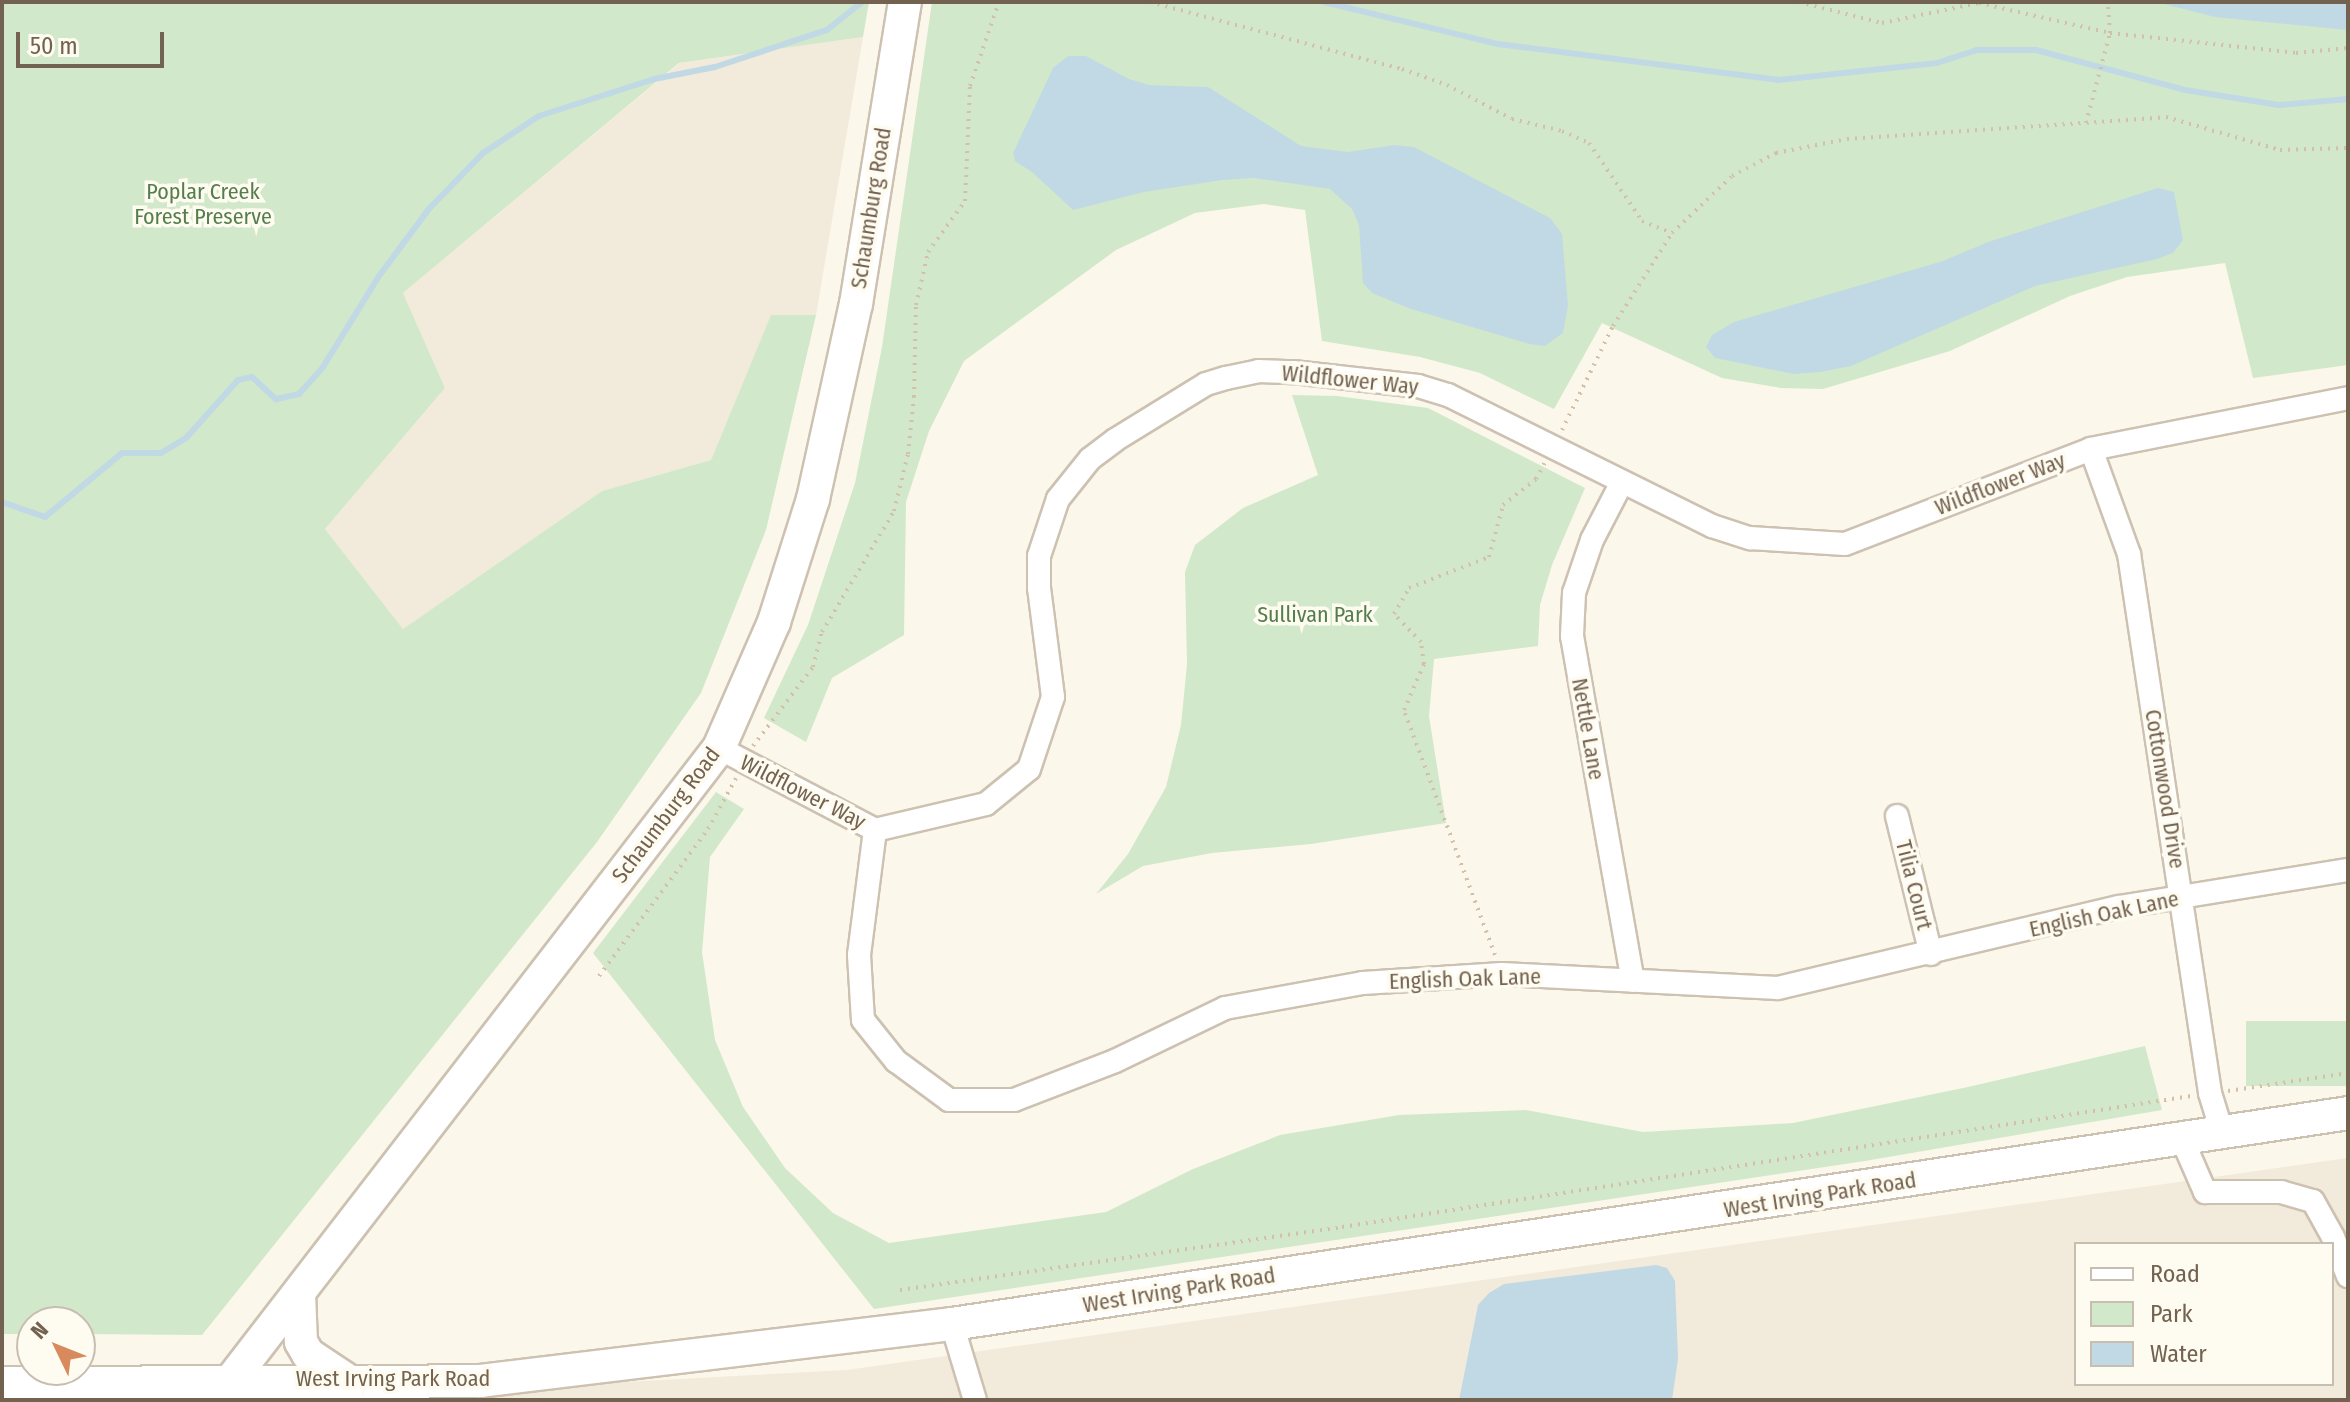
<!DOCTYPE html>
<style>
body{margin:0}
#map{position:relative;width:2350px;height:1402px;overflow:hidden;background:#fbf7eb;font-family:"Fira Sans Condensed",sans-serif}
div>[style]{position:absolute}
.residential>*{inset:0;background:#f2eada}
.green>*{inset:0;background:#d2e8ca;transform-origin:0 0}
.water>*{inset:0;background:#c1d9e4}
.stream>*{height:6px;margin:-3px;padding:0 3px;transform-origin:3px;border-radius:3px;background:#c1d9e4}
.path>*{height:4px;margin-top:-2px;transform-origin:0;background:repeating-linear-gradient(90deg,#d4bfa8 0 2px,transparent 0 8px)}
.roads{filter:drop-shadow(2px 0 #cdc1b1) drop-shadow(-2px 0 #cdc1b1) drop-shadow(0 2px #cdc1b1) drop-shadow(0 -2px #cdc1b1)}
.minor>*{height:22px;margin:-11px;padding:0 11px;transform-origin:11px;border-radius:11px;background:#fff}
.secondary>*{height:32px;margin:-16px;padding:0 16px;transform-origin:16px;border-radius:16px;background:#fff}
span{translate:-50% -50%;white-space:nowrap;text-align:center;line-height:1.15;-webkit-text-stroke:7px #fefbf1;paint-order:stroke}
.park-label{font-size:22px;color:#547e4c}
.street-label{font-size:22px;color:#746250}
.frame{position:absolute;inset:0;border:4px solid #746250;pointer-events:none}
.legend{position:absolute;left:2074px;top:1242px;width:260px;height:144px;box-sizing:border-box;background:#fefbf1;border:2px solid #c7beb1;margin:0;padding:10px 14px;list-style:none;font-size:24px;color:#746250}
.legend li{display:flex;align-items:center;gap:16px;height:40px}
.legend b{width:40px;border:2px solid #c7beb1}
.north{position:absolute;left:16px;top:1306px;width:80px;height:80px;box-sizing:border-box;background:#fefbf1;border:2px solid #c7beb1;border-radius:50%;rotate:313deg;font-size:22px;font-weight:700;line-height:32px;text-align:center;color:#746250}
.north::after{content:'';display:block;margin:auto;width:28px;height:36px;background:#d98a5c;clip-path:polygon(50% 0,100% 100%,50% 72%,0 100%)}
.scale{position:absolute;left:16px;top:32px;width:148px;height:36px;box-sizing:border-box;border:4px solid #746250;border-top:0;padding-left:10px;font-size:24px;line-height:28px;white-space:nowrap;color:#746250;-webkit-text-stroke:6px #fefbf1;paint-order:stroke}
</style>
<div id="map">
<div class="residential">
<div style="clip-path:polygon(863px 37px,816px 315px,771px 316px,711px 460px,602px 491px,403px 629px,325px 529px,445px 388px,403px 293px,680px 63px)"></div>
<div style="clip-path:polygon(evenodd,2348px 1158px,2348px 1400px,293px 1400px,847px 1370px,2348px 1158px,2076px 1244px,2332px 1244px,2332px 1384px,2076px 1384px,2076px 1244px)"></div>
</div>
<div class="green">
<div style="clip-path:polygon(2px 2px,869px 2px,863px 37px,679px 63px,403px 293px,445px 388px,325px 529px,403px 629px,602px 491px,711px 460px,771px 315px,816px 315px,766px 530px,701px 693px,597px 842px,202px 1335px,80px 1334px,80px 1322px,32px 1322px,32px 1334px,2px 1334px)"></div>
<div style="clip-path:polygon(932px 2px,2348px 2px,2348px 365px,2253px 378px,2225px 263px,2127px 277px,2070px 296px,1950px 351px,1823px 389px,1781px 388px,1722px 378px,1602px 323px,1554px 409px,1480px 373px,1420px 357px,1322px 341px,1305px 210px,1264px 204px,1195px 213px,1116px 250px,964px 361px,929px 431px,906px 502px,904px 635px,832px 678px,806px 742px,764px 718px,808px 625px,855px 483px,882px 347px)"></div>
<div style="clip-path:polygon(1292px 395px,1337px 396px,1428px 408px,1585px 488px,1552px 565px,1540px 605px,1538px 646px,1434px 659px,1429px 716px,1446px 823px,1311px 844px,1212px 853px,1143px 866px,1096px 894px,1128px 854px,1166px 787px,1181px 725px,1187px 664px,1185px 572px,1195px 545px,1243px 508px,1318px 475px)"></div>
<div style="clip-path:polygon(716px 792px,744px 809px,710px 857px,702px 952px,715px 1040px,743px 1107px,785px 1168px,833px 1213px,889px 1243px,1106px 1212px,1193px 1169px,1280px 1135px,1399px 1115px,1526px 1110px,1643px 1132px,1793px 1123px,1968px 1087px,2145px 1046px,2162px 1110px,1865px 1161px,874px 1309px,593px 953px)"></div>
<div style="left:2348px;top:1021px;width:65px;height:102px;rotate:90deg"></div>
</div>
<div class="water">
<div style="clip-path:polygon(2156px 2px,2348px 2px,2348px 30px,2215px 17px)"></div>
<div style="clip-path:polygon(1068px 56px,1086px 56px,1129px 79px,1149px 85px,1208px 87px,1301px 146px,1348px 152px,1394px 145px,1414px 147px,1550px 218px,1562px 234px,1568px 306px,1563px 333px,1545px 346px,1529px 344px,1411px 309px,1372px 293px,1363px 283px,1359px 225px,1352px 209px,1330px 189px,1254px 178px,1222px 180px,1144px 192px,1073px 210px,1032px 172px,1015px 161px,1013px 153px,1053px 68px)"></div>
<div style="clip-path:polygon(2158px 188px,2174px 192px,2183px 240px,2173px 253px,2157px 259px,2035px 286px,1851px 366px,1820px 372px,1794px 374px,1715px 358px,1706px 347px,1712px 335px,1734px 322px,1943px 261px,1988px 242px)"></div>
<div style="clip-path:polygon(1656px 1265px,1667px 1268px,1675px 1281px,1678px 1359px,1672px 1400px,1459px 1400px,1478px 1305px,1489px 1293px,1504px 1284px)"></div>
</div>
<div class="stream">
<div style="left:1324px;top:2px;width:179px;rotate:13.6deg"></div>
<div style="left:1498px;top:44px;width:282px;rotate:7.3deg"></div>
<div style="left:1778px;top:80px;width:160px;rotate:-6.1deg"></div>
<div style="left:1937px;top:63px;width:42px;rotate:-18deg"></div>
<div style="left:1977px;top:50px;width:59px"></div>
<div style="left:2036px;top:50px;width:154px;rotate:15deg"></div>
<div style="left:2185px;top:90px;width:95px;rotate:9.1deg"></div>
<div style="left:2279px;top:105px;width:69px;rotate:-5deg"></div>
<div style="left:2px;top:502px;width:46px;rotate:19.2deg"></div>
<div style="left:45px;top:517px;width:100px;rotate:-39.7deg"></div>
<div style="left:122px;top:453px;width:39px"></div>
<div style="left:161px;top:453px;width:29px;rotate:-31deg"></div>
<div style="left:186px;top:438px;width:78px;rotate:-48.1deg"></div>
<div style="left:238px;top:380px;width:14px;rotate:-12deg"></div>
<div style="left:252px;top:377px;width:33px;rotate:43deg"></div>
<div style="left:276px;top:399px;width:24px;rotate:-12deg"></div>
<div style="left:299px;top:394px;width:36px;rotate:-48deg"></div>
<div style="left:323px;top:367px;width:107px;rotate:-58.4deg"></div>
<div style="left:379px;top:276px;width:84px;rotate:-53.3deg"></div>
<div style="left:429px;top:209px;width:78px;rotate:-46deg"></div>
<div style="left:483px;top:153px;width:67px;rotate:-33.5deg"></div>
<div style="left:539px;top:116px;width:121px;rotate:-17.8deg"></div>
<div style="left:654px;top:79px;width:62px;rotate:-11.1deg"></div>
<div style="left:715px;top:67px;width:118px;rotate:-18.3deg"></div>
<div style="left:827px;top:30px;width:45px;rotate:-38.7deg"></div>
</div>
<div class="path">
<div style="left:1150px;top:2px;width:261px;rotate:14.9deg"></div>
<div style="left:1402px;top:69px;width:48px;rotate:19.6deg"></div>
<div style="left:1447px;top:85px;width:73px;rotate:27.6deg"></div>
<div style="left:1512px;top:119px;width:51px;rotate:13.5deg"></div>
<div style="left:1562px;top:131px;width:30px;rotate:24deg"></div>
<div style="left:1589px;top:143px;width:94px;rotate:55.8deg"></div>
<div style="left:1642px;top:221px;width:32px;rotate:22deg"></div>
<div style="left:1672px;top:233px;width:83px;rotate:-43.5deg"></div>
<div style="left:1732px;top:176px;width:50px;rotate:-27.6deg"></div>
<div style="left:1776px;top:153px;width:72px;rotate:-11.2deg"></div>
<div style="left:1847px;top:139px;width:320px;rotate:-3.9deg"></div>
<div style="left:2166px;top:117px;width:119px;rotate:16.1deg"></div>
<div style="left:2280px;top:150px;width:68px;rotate:-1.7deg"></div>
<div style="left:1799px;top:2px;width:86px;rotate:14.2deg"></div>
<div style="left:1882px;top:23px;width:99px;rotate:-11.7deg"></div>
<div style="left:1979px;top:3px;width:134px;rotate:12.9deg"></div>
<div style="left:2110px;top:33px;width:187px;rotate:6.1deg"></div>
<div style="left:2296px;top:53px;width:52px;rotate:-5.5deg"></div>
<div style="left:2086px;top:123px;width:93px;rotate:-75.1deg"></div>
<div style="left:2110px;top:33px;width:31px;rotate:-94deg"></div>
<div style="left:1562px;top:430px;width:116px;rotate:-63.9deg"></div>
<div style="left:1613px;top:326px;width:110px;rotate:-57.6deg"></div>
<div style="left:753px;top:746px;width:99px;rotate:-52.8deg"></div>
<div style="left:813px;top:667px;width:36px;rotate:-76deg"></div>
<div style="left:822px;top:632px;width:141px;rotate:-59.2deg"></div>
<div style="left:894px;top:511px;width:59px;rotate:-76.2deg"></div>
<div style="left:908px;top:454px;width:57px;rotate:-84deg"></div>
<div style="left:914px;top:397px;width:92px;rotate:-88.8deg"></div>
<div style="left:916px;top:305px;width:54px;rotate:-77.2deg"></div>
<div style="left:928px;top:252px;width:63px;rotate:-54deg"></div>
<div style="left:965px;top:201px;width:115px;rotate:-87.5deg"></div>
<div style="left:970px;top:86px;width:89px;rotate:-71deg"></div>
<div style="left:1495px;top:955px;width:261px;rotate:-110.4deg"></div>
<div style="left:1404px;top:710px;width:50px;rotate:-66.5deg"></div>
<div style="left:1424px;top:664px;width:22px;rotate:-98deg"></div>
<div style="left:1421px;top:642px;width:39px;rotate:-134deg"></div>
<div style="left:1394px;top:614px;width:30px;rotate:-60deg"></div>
<div style="left:1409px;top:588px;width:86px;rotate:-21.2deg"></div>
<div style="left:1489px;top:557px;width:54px;rotate:-74.9deg"></div>
<div style="left:1503px;top:505px;width:42px;rotate:-38.2deg"></div>
<div style="left:1536px;top:479px;width:19px;rotate:-62deg"></div>
<div style="left:599px;top:976px;width:183px;rotate:-53.4deg"></div>
<div style="left:708px;top:829px;width:58px;rotate:-61.2deg"></div>
<div style="left:2228px;top:1091px;width:121px;rotate:-8.5deg"></div>
<div style="left:900px;top:1290px;width:446px;rotate:-8.1deg"></div>
<div style="left:1342px;top:1227px;width:859px;rotate:-8.77deg"></div>
</div>
<div class="roads">
<div class="minor">
<div style="left:2091px;top:449px;width:112px;rotate:70.1deg"></div>
<div style="left:2129px;top:554px;width:545px;rotate:81.45deg"></div>
<div style="left:2210px;top:1093px;width:41px;rotate:72.9deg"></div>
<div style="left:1621px;top:484px;width:63px;rotate:117.4deg"></div>
<div style="left:1592px;top:540px;width:56px;rotate:108.8deg"></div>
<div style="left:1574px;top:593px;width:43px;rotate:92.7deg"></div>
<div style="left:1572px;top:636px;width:350px;rotate:80deg"></div>
<div style="left:719px;top:748px;width:176px;rotate:27.7deg"></div>
<div style="left:875px;top:830px;width:114px;rotate:-13.2deg"></div>
<div style="left:986px;top:804px;width:55px;rotate:-39.1deg"></div>
<div style="left:1029px;top:769px;width:76px;rotate:-71.6deg"></div>
<div style="left:1053px;top:697px;width:110px;rotate:-97.3deg"></div>
<div style="left:1039px;top:588px;width:32px;rotate:-90deg"></div>
<div style="left:1039px;top:556px;width:60px;rotate:-71.6deg"></div>
<div style="left:1058px;top:499px;width:51px;rotate:-51.3deg"></div>
<div style="left:1090px;top:459px;width:31px;rotate:-37deg"></div>
<div style="left:1115px;top:440px;width:107px;rotate:-31.6deg"></div>
<div style="left:1206px;top:384px;width:21px;rotate:-17deg"></div>
<div style="left:1226px;top:378px;width:33px;rotate:-12deg"></div>
<div style="left:1258px;top:371px;width:35px;rotate:2deg"></div>
<div style="left:1293px;top:372px;width:126px;rotate:6.4deg"></div>
<div style="left:1418px;top:386px;width:31px;rotate:17deg"></div>
<div style="left:1448px;top:395px;width:295px;rotate:26.4deg"></div>
<div style="left:1712px;top:526px;width:40px;rotate:18deg"></div>
<div style="left:1750px;top:538px;width:95px;rotate:3.6deg"></div>
<div style="left:1845px;top:544px;width:264px;rotate:-21.1deg"></div>
<div style="left:2091px;top:449px;width:262px;rotate:-11.2deg"></div>
<div style="left:1897px;top:816px;width:142px;rotate:76.2deg"></div>
<div style="left:875px;top:830px;width:126px;rotate:97.3deg"></div>
<div style="left:859px;top:955px;width:65px;rotate:86.5deg"></div>
<div style="left:863px;top:1020px;width:53px;rotate:51.2deg"></div>
<div style="left:896px;top:1061px;width:66px;rotate:36.3deg"></div>
<div style="left:949px;top:1100px;width:65px"></div>
<div style="left:1014px;top:1100px;width:108px;rotate:-21.1deg"></div>
<div style="left:1115px;top:1061px;width:122px;rotate:-25.7deg"></div>
<div style="left:1225px;top:1008px;width:140px;rotate:-10.3deg"></div>
<div style="left:1363px;top:983px;width:139px;rotate:-3.7deg"></div>
<div style="left:1502px;top:974px;width:276px;rotate:2.9deg"></div>
<div style="left:1778px;top:988px;width:350px;rotate:-13.4deg"></div>
<div style="left:2119px;top:907px;width:232px;rotate:-9.2deg"></div>
<div style="left:2182px;top:1139px;width:58px;rotate:66.5deg"></div>
<div style="left:2205px;top:1192px;width:76px"></div>
<div style="left:2281px;top:1192px;width:33px;rotate:16deg"></div>
<div style="left:2313px;top:1201px;width:41px;rotate:60.9deg"></div>
<div style="left:2333px;top:1237px;width:42px;rotate:69deg"></div>
<div style="left:952px;top:1324px;width:79px;rotate:73.2deg"></div>
</div>
<div class="secondary">
<div style="left:299px;top:1293px;width:49px;rotate:87.7deg"></div>
<div style="left:301px;top:1342px;width:14px;rotate:60deg"></div>
<div style="left:308px;top:1354px;width:47px;rotate:33.7deg"></div>
<div style="left:232px;top:1379px;width:797px;rotate:-52.34deg"></div>
<div style="left:719px;top:748px;width:137px;rotate:-66.4deg"></div>
<div style="left:774px;top:622px;width:129px;rotate:-72.4deg"></div>
<div style="left:813px;top:499px;width:200px;rotate:-77.6deg"></div>
<div style="left:856px;top:304px;width:306px;rotate:-80.8deg"></div>
<div style="left:2px;top:1383px;width:478px;rotate:-0.2deg"></div>
<div style="left:480px;top:1381px;width:475px;rotate:-6.9deg"></div>
<div style="left:952px;top:1324px;width:1412px;rotate:-8.59deg"></div>
</div>
</div>
<div class="park-label">
<span style="left:203px;top:204px">Poplar Creek<br>Forest Preserve</span>
<span style="left:1315px;top:615px">Sullivan Park</span>
</div>
<div class="street-label">
<span style="left:871px;top:208px;rotate:-81deg">Schaumburg Road</span>
<span style="left:1350px;top:380px;rotate:6deg">Wildflower Way</span>
<span style="left:2000px;top:484px;rotate:-21deg">Wildflower Way</span>
<span style="left:1588px;top:729px;rotate:80deg">Nettle Lane</span>
<span style="left:2165px;top:789px;rotate:81deg">Cottonwood Drive</span>
<span style="left:803px;top:792px;rotate:27deg">Wildflower Way</span>
<span style="left:666px;top:815px;rotate:-53deg">Schaumburg Road</span>
<span style="left:1914px;top:885px;rotate:76deg">Tilia Court</span>
<span style="left:2104px;top:914px;rotate:-12deg">English Oak Lane</span>
<span style="left:1465px;top:979px;rotate:-2deg">English Oak Lane</span>
<span style="left:1820px;top:1195px;rotate:-9deg">West Irving Park Road</span>
<span style="left:1179px;top:1290px;rotate:-9deg">West Irving Park Road</span>
<span style="left:393px;top:1379px">West Irving Park Road</span>
</div>
<div class="frame"></div>
<ul class="legend">
<li><b style="height:10px;background:#fff"></b>Road</li>
<li><b style="height:22px;background:#d2e8ca"></b>Park</li>
<li><b style="height:22px;background:#c1d9e4"></b>Water</li>
</ul>
<div class="north">N</div>
<div class="scale">50 m</div>
</div>
